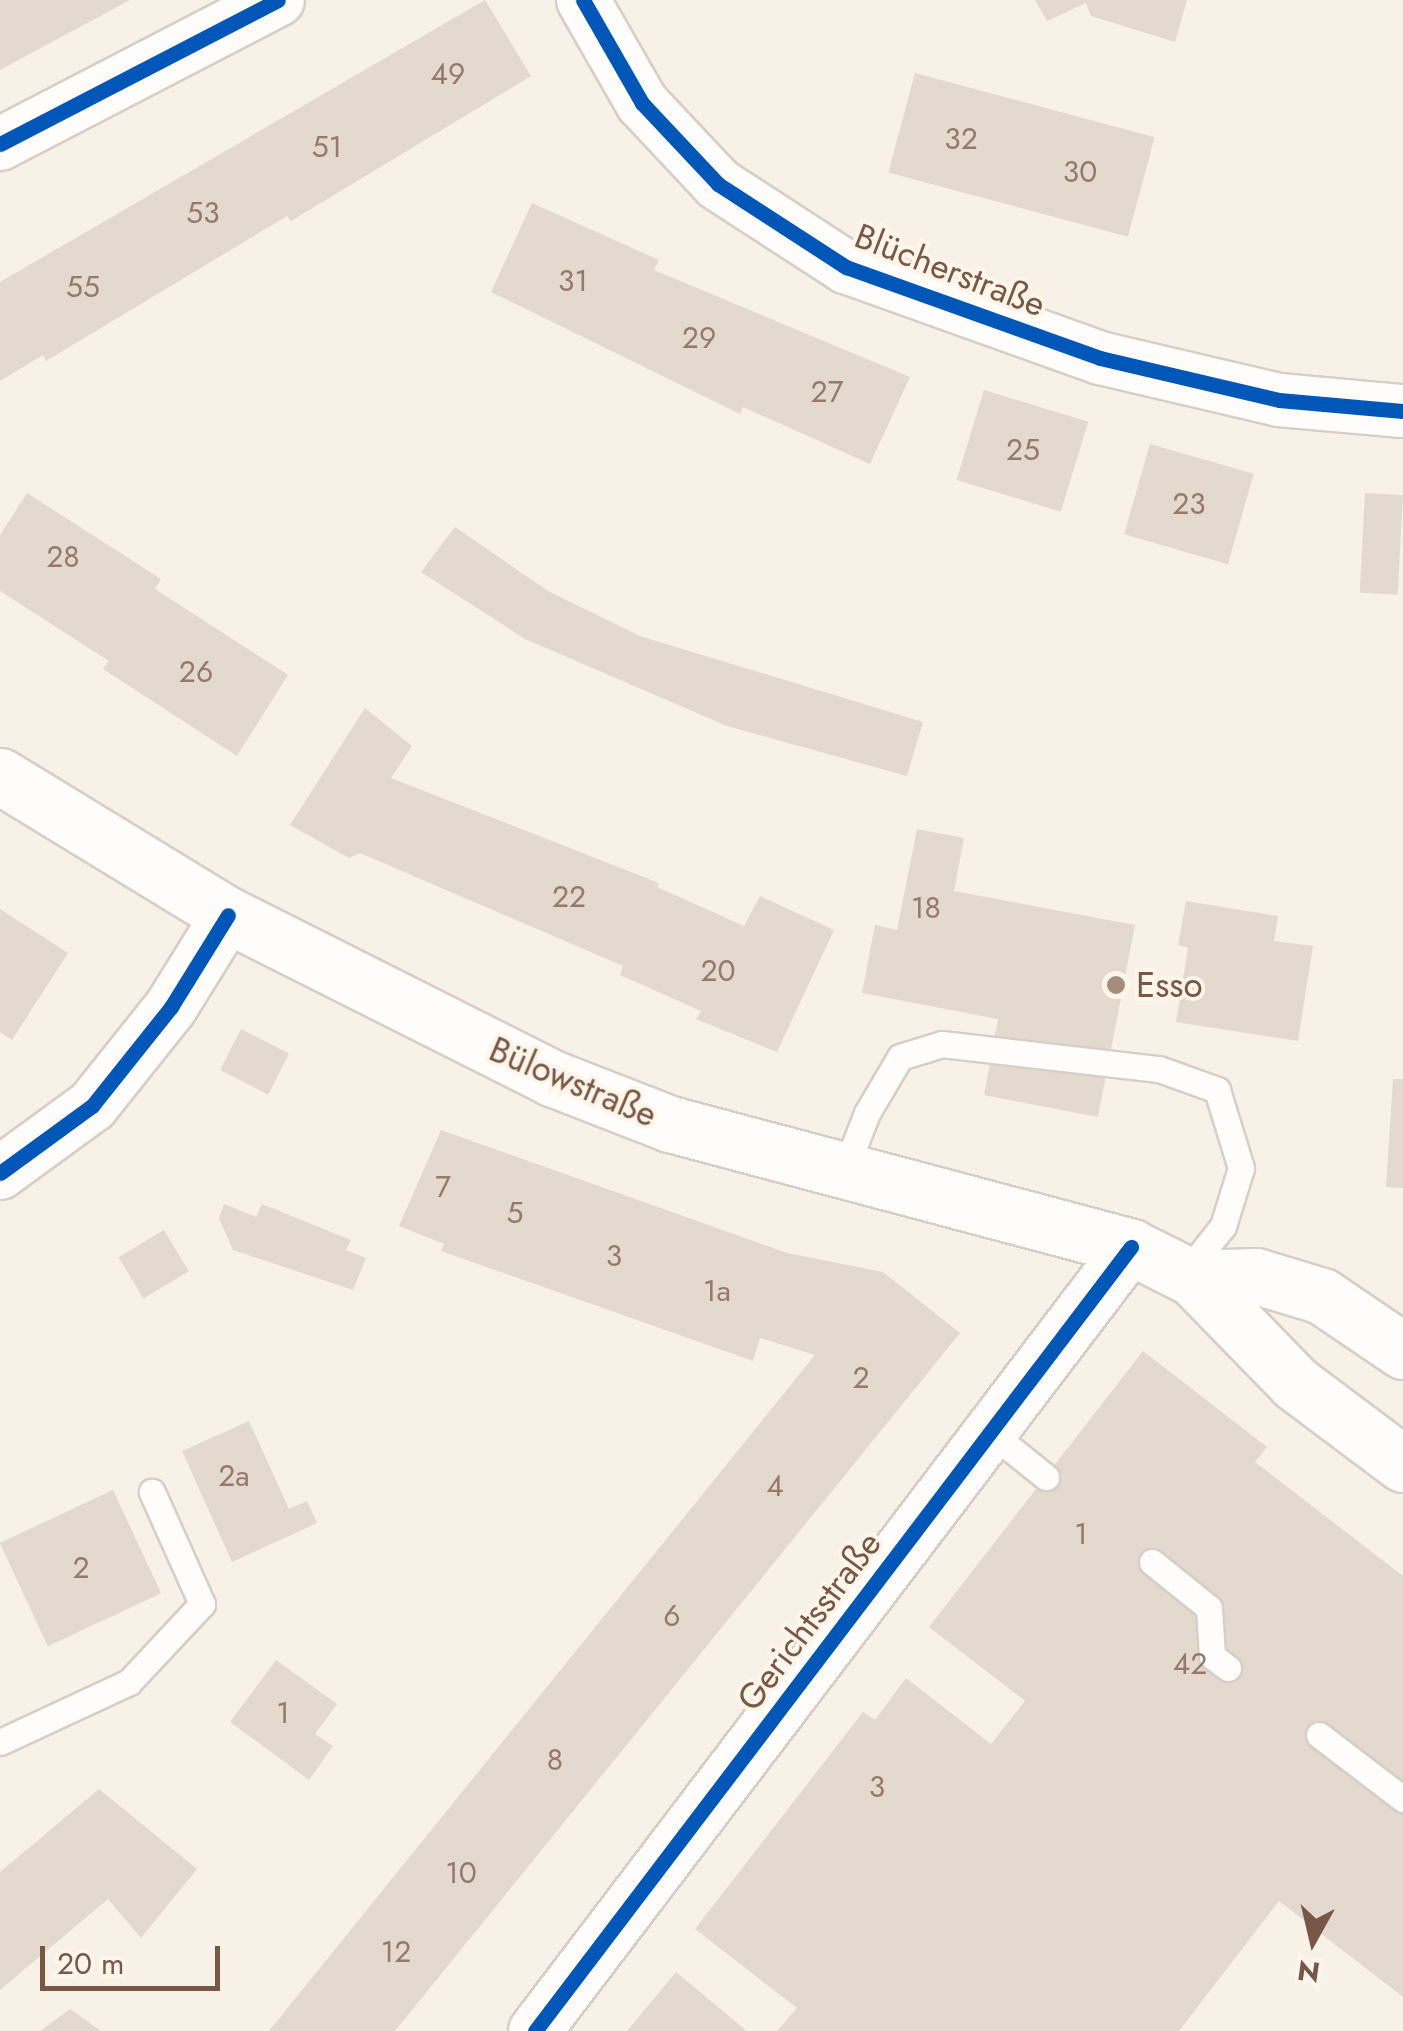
<!DOCTYPE html>
<meta charset="utf-8">
<style>
body{margin:0}
#map{position:relative;width:1403px;height:2031px;overflow:hidden;background:#f8f1e7;font-family:Jost,sans-serif}
div>[style]{position:absolute}
.building>*{inset:0;background:#e4d9cf;transform-origin:0 0}
.roads{filter:drop-shadow(2px 0 #d9cec5) drop-shadow(-2px 0 #d9cec5) drop-shadow(0 2px #d9cec5) drop-shadow(0 -2px #d9cec5)}
.service>*{height:25px;margin:-12.5px;padding:0 12.5px;transform-origin:12.5px;border-radius:12.5px;background:#fefdfb}
.minor>*{height:52px;margin:-26px;padding:0 26px;transform-origin:26px;border-radius:26px;background:#fefdfb}
.secondary>*{height:55px;margin:-27.5px;padding:0 27.5px;transform-origin:27.5px;border-radius:27.5px;background:#fefdfb}
.cycleway>*{height:15px;margin:-7.5px;padding:0 7.5px;transform-origin:7.5px;border-radius:7.5px;background:#0057b8}
.dots>*{width:28px;height:28px;translate:-50% -50%;box-sizing:border-box;border:5px solid #fff6e9;border-radius:50%}
span{translate:-50% -50%;white-space:nowrap;text-align:center;line-height:1.15;-webkit-text-stroke:8px #fff6e9;paint-order:stroke}
.number-label{font-size:30px;color:#957a6a}
.number-label span{-webkit-text-stroke-width:0}
.street-label{font-size:35px;color:#785746}
.poi-label{font-size:35px;color:#785746}
.left{translate:0 -50%;text-align:left}
.north{position:absolute;left:1263px;top:1891px;width:100px;height:100px;-webkit-text-stroke:8px #fff6e9;paint-order:stroke;rotate:188deg;font-size:28px;font-weight:700;line-height:40px;text-align:center;color:#785746}
.north::after{content:'';display:block;margin:auto;width:35px;height:45px;background:#785746;clip-path:polygon(50% 0,100% 100%,50% 72%,0 100%)}
.scale{position:absolute;left:40px;top:1946px;width:180px;height:45px;box-sizing:border-box;border:5px solid #785746;border-top:0;padding-left:12px;font-size:30px;line-height:35px;white-space:nowrap;color:#785746;-webkit-text-stroke:8px #fff6e9;paint-order:stroke}
</style>
<div id="map">
<div class="building">
<div style="clip-path:polygon(0 0,130px 0,0 70px)"></div>
<div style="clip-path:polygon(485px 0,531px 76px,291px 221px,287px 216px,46px 361px,43px 355px,0 381px,0 282px)"></div>
<div style="clip-path:polygon(1035px 0,1187px 0,1175px 42px,1091px 16px,1086px 3px,1047px 21px)"></div>
<div style="left:915px;top:73px;width:248px;height:103px;rotate:15deg"></div>
<div style="clip-path:polygon(532px 203px,659px 260px,654px 270px,910px 377px,870px 464px,743px 407px,740px 414px,491px 292px)"></div>
<div style="left:984px;top:390px;width:109px;height:94px;rotate:17deg"></div>
<div style="left:1150px;top:444px;width:108px;height:94px;rotate:16deg"></div>
<div style="clip-path:polygon(27px 493px,161px 579px,155px 589px,288px 675px,237px 756px,103px 669px,109px 661px,0 591px,0 535px)"></div>
<div style="left:1365px;top:493px;width:38px;height:100px;rotate:3deg"></div>
<div style="clip-path:polygon(455px 527px,548px 591px,640px 636px,923px 722px,907px 776px,727px 726px,525px 639px,421px 572px)"></div>
<div style="clip-path:polygon(365px 708px,412px 746px,391px 778px,659px 883px,657px 887px,744px 926px,760px 896px,834px 930px,777px 1052px,696px 1019px,701px 1011px,620px 975px,623px 966px,360px 853px,349px 858px,290px 825px)"></div>
<div style="clip-path:polygon(917px 829px,964px 838px,954px 891px,1135px 925px,1098px 1117px,984px 1095px,998px 1019px,862px 993px,875px 925px,897px 930px)"></div>
<div style="clip-path:polygon(1186px 901px,1278px 916px,1274px 941px,1313px 946px,1298px 1041px,1176px 1022px,1188px 948px,1178px 945px)"></div>
<div style="clip-path:polygon(0 909px,68px 953px,12px 1040px,0 1032px)"></div>
<div style="left:241px;top:1029px;width:54px;height:46px;rotate:27deg"></div>
<div style="clip-path:polygon(1393px 1079px,1403px 1079px,1403px 1188px,1386px 1187px)"></div>
<div style="clip-path:polygon(441px 1130px,787px 1253px,883px 1272px,960px 1333px,395px 2031px,269px 2031px,815px 1355px,760px 1338px,753px 1361px,441px 1251px,444px 1244px,399px 1226px)"></div>
<div style="clip-path:polygon(224px 1204px,256px 1217px,262px 1204px,351px 1240px,346px 1250px,366px 1258px,353px 1290px,233px 1250px,219px 1218px)"></div>
<div style="left:164px;top:1230px;width:48px;height:53px;rotate:59deg"></div>
<div style="clip-path:polygon(1143px 1351px,1267px 1447px,1255px 1462px,1403px 1576px,1403px 1997px,1279px 1901px,1179px 2031px,777px 2031px,797px 2008px,695px 1929px,863px 1712px,875px 1720px,906px 1678px,991px 1744px,1025px 1701px,929px 1627px)"></div>
<div style="clip-path:polygon(249px 1421px,289px 1509px,307px 1501px,317px 1523px,232px 1562px,182px 1451px)"></div>
<div style="left:113px;top:1490px;width:114px;height:125px;rotate:65deg"></div>
<div style="clip-path:polygon(276px 1660px,337px 1704px,315px 1734px,333px 1746px,309px 1780px,230px 1722px)"></div>
<div style="clip-path:polygon(99px 1789px,197px 1869px,141px 1938px,108px 1899px,0 1990px,0 1872px)"></div>
<div style="clip-path:polygon(676px 1972px,747px 2031px,627px 2031px)"></div>
<div style="clip-path:polygon(70px 2009px,101px 2031px,40px 2031px)"></div>
</div>
<div class="roads">
<div class="service">
<div style="left:844px;top:1172px;width:63px;rotate:-68.7deg"></div>
<div style="left:867px;top:1113px;width:65px;rotate:-59.5deg"></div>
<div style="left:900px;top:1057px;width:44px;rotate:-17.2deg"></div>
<div style="left:942px;top:1044px;width:218px;rotate:6.6deg"></div>
<div style="left:1159px;top:1069px;width:62px;rotate:19.9deg"></div>
<div style="left:1217px;top:1090px;width:82px;rotate:72.9deg"></div>
<div style="left:1241px;top:1168px;width:61px;rotate:107.2deg"></div>
<div style="left:1223px;top:1226px;width:61px;rotate:128.4deg"></div>
<div style="left:990px;top:1432px;width:72px;rotate:38.8deg"></div>
<div style="left:1152px;top:1562px;width:73px;rotate:38.9deg"></div>
<div style="left:1209px;top:1608px;width:48px;rotate:86.4deg"></div>
<div style="left:1212px;top:1656px;width:20px;rotate:37deg"></div>
<div style="left:1319px;top:1735px;width:106px;rotate:37.3deg"></div>
<div style="left:0;top:1742px;width:142px;rotate:-24.9deg"></div>
<div style="left:129px;top:1682px;width:107px;rotate:-46.9deg"></div>
<div style="left:202px;top:1604px;width:123px;rotate:-114.1deg"></div>
</div>
<div class="minor">
<div style="left:583px;top:0;width:119px;rotate:60.2deg"></div>
<div style="left:642px;top:103px;width:111px;rotate:46.8deg"></div>
<div style="left:718px;top:184px;width:153px;rotate:33deg"></div>
<div style="left:846px;top:267px;width:270px;rotate:19.7deg"></div>
<div style="left:1100px;top:358px;width:184px;rotate:13.2deg"></div>
<div style="left:1279px;top:400px;width:124px;rotate:5.1deg"></div>
<div style="left:0;top:144px;width:313px;rotate:-27.4deg"></div>
<div style="left:0;top:1173px;width:114px;rotate:-36.1deg"></div>
<div style="left:92px;top:1106px;width:127px;rotate:-51.4deg"></div>
<div style="left:171px;top:1007px;width:108px;rotate:-58.2deg"></div>
<div style="left:535px;top:2031px;width:985px;rotate:-52.76deg"></div>
</div>
<div class="secondary">
<div style="left:0;top:776px;width:267px;rotate:31.4deg"></div>
<div style="left:228px;top:915px;width:363px;rotate:26.7deg"></div>
<div style="left:552px;top:1078px;width:127px;rotate:21.3deg"></div>
<div style="left:670px;top:1124px;width:477px;rotate:14.9deg"></div>
<div style="left:1131px;top:1247px;width:69px;rotate:26.6deg"></div>
<div style="left:1193px;top:1278px;width:146px;rotate:45.8deg"></div>
<div style="left:1295px;top:1383px;width:135px;rotate:36.9deg"></div>
<div style="left:1193px;top:1278px;width:63px;rotate:-1.8deg"></div>
<div style="left:1256px;top:1276px;width:69px;rotate:16.9deg"></div>
<div style="left:1322px;top:1296px;width:98px;rotate:34.2deg"></div>
</div>
</div>
<div class="cycleway">
<div style="left:583px;top:0;width:119px;rotate:60.2deg"></div>
<div style="left:642px;top:103px;width:111px;rotate:46.8deg"></div>
<div style="left:718px;top:184px;width:153px;rotate:33deg"></div>
<div style="left:846px;top:267px;width:270px;rotate:19.7deg"></div>
<div style="left:1100px;top:358px;width:184px;rotate:13.2deg"></div>
<div style="left:1279px;top:400px;width:124px;rotate:5.1deg"></div>
<div style="left:0;top:144px;width:313px;rotate:-27.4deg"></div>
<div style="left:0;top:1173px;width:114px;rotate:-36.1deg"></div>
<div style="left:92px;top:1106px;width:127px;rotate:-51.4deg"></div>
<div style="left:171px;top:1007px;width:108px;rotate:-58.2deg"></div>
<div style="left:535px;top:2031px;width:985px;rotate:-52.76deg"></div>
</div>
<div class="dots">
<div style="left:1116px;top:985px;background:#a58d7e"></div>
</div>
<div class="number-label">
<span style="left:448px;top:74px">49</span>
<span style="left:961px;top:139px">32</span>
<span style="left:327px;top:147px">51</span>
<span style="left:1080px;top:172px">30</span>
<span style="left:203px;top:213px">53</span>
<span style="left:573px;top:281px">31</span>
<span style="left:83px;top:287px">55</span>
<span style="left:699px;top:338px">29</span>
<span style="left:827px;top:392px">27</span>
<span style="left:1023px;top:450px">25</span>
<span style="left:1189px;top:504px">23</span>
<span style="left:63px;top:557px">28</span>
<span style="left:196px;top:672px">26</span>
<span style="left:569px;top:897px">22</span>
<span style="left:926px;top:908px">18</span>
<span style="left:718px;top:971px">20</span>
<span style="left:443px;top:1187px">7</span>
<span style="left:515px;top:1213px">5</span>
<span style="left:614px;top:1256px">3</span>
<span style="left:717px;top:1291px">1a</span>
<span style="left:861px;top:1378px">2</span>
<span style="left:234px;top:1476px">2a</span>
<span style="left:775px;top:1486px">4</span>
<span style="left:1081px;top:1534px">1</span>
<span style="left:81px;top:1568px">2</span>
<span style="left:672px;top:1616px">6</span>
<span style="left:1190px;top:1664px">42</span>
<span style="left:283px;top:1713px">1</span>
<span style="left:555px;top:1760px">8</span>
<span style="left:877px;top:1787px">3</span>
<span style="left:461px;top:1873px">10</span>
<span style="left:396px;top:1952px">12</span>
</div>
<div class="street-label">
<span style="left:950px;top:270px;rotate:21deg">Blücherstraße</span>
<span style="left:573px;top:1082px;rotate:23deg">Bülowstraße</span>
<span style="left:809px;top:1621px;rotate:-53deg">Gerichtsstraße</span>
</div>
<div class="poi-label">
<span class="left" style="left:1136px;top:985px">Esso</span>
</div>
<div class="north">N</div>
<div class="scale">20 m</div>
</div>
